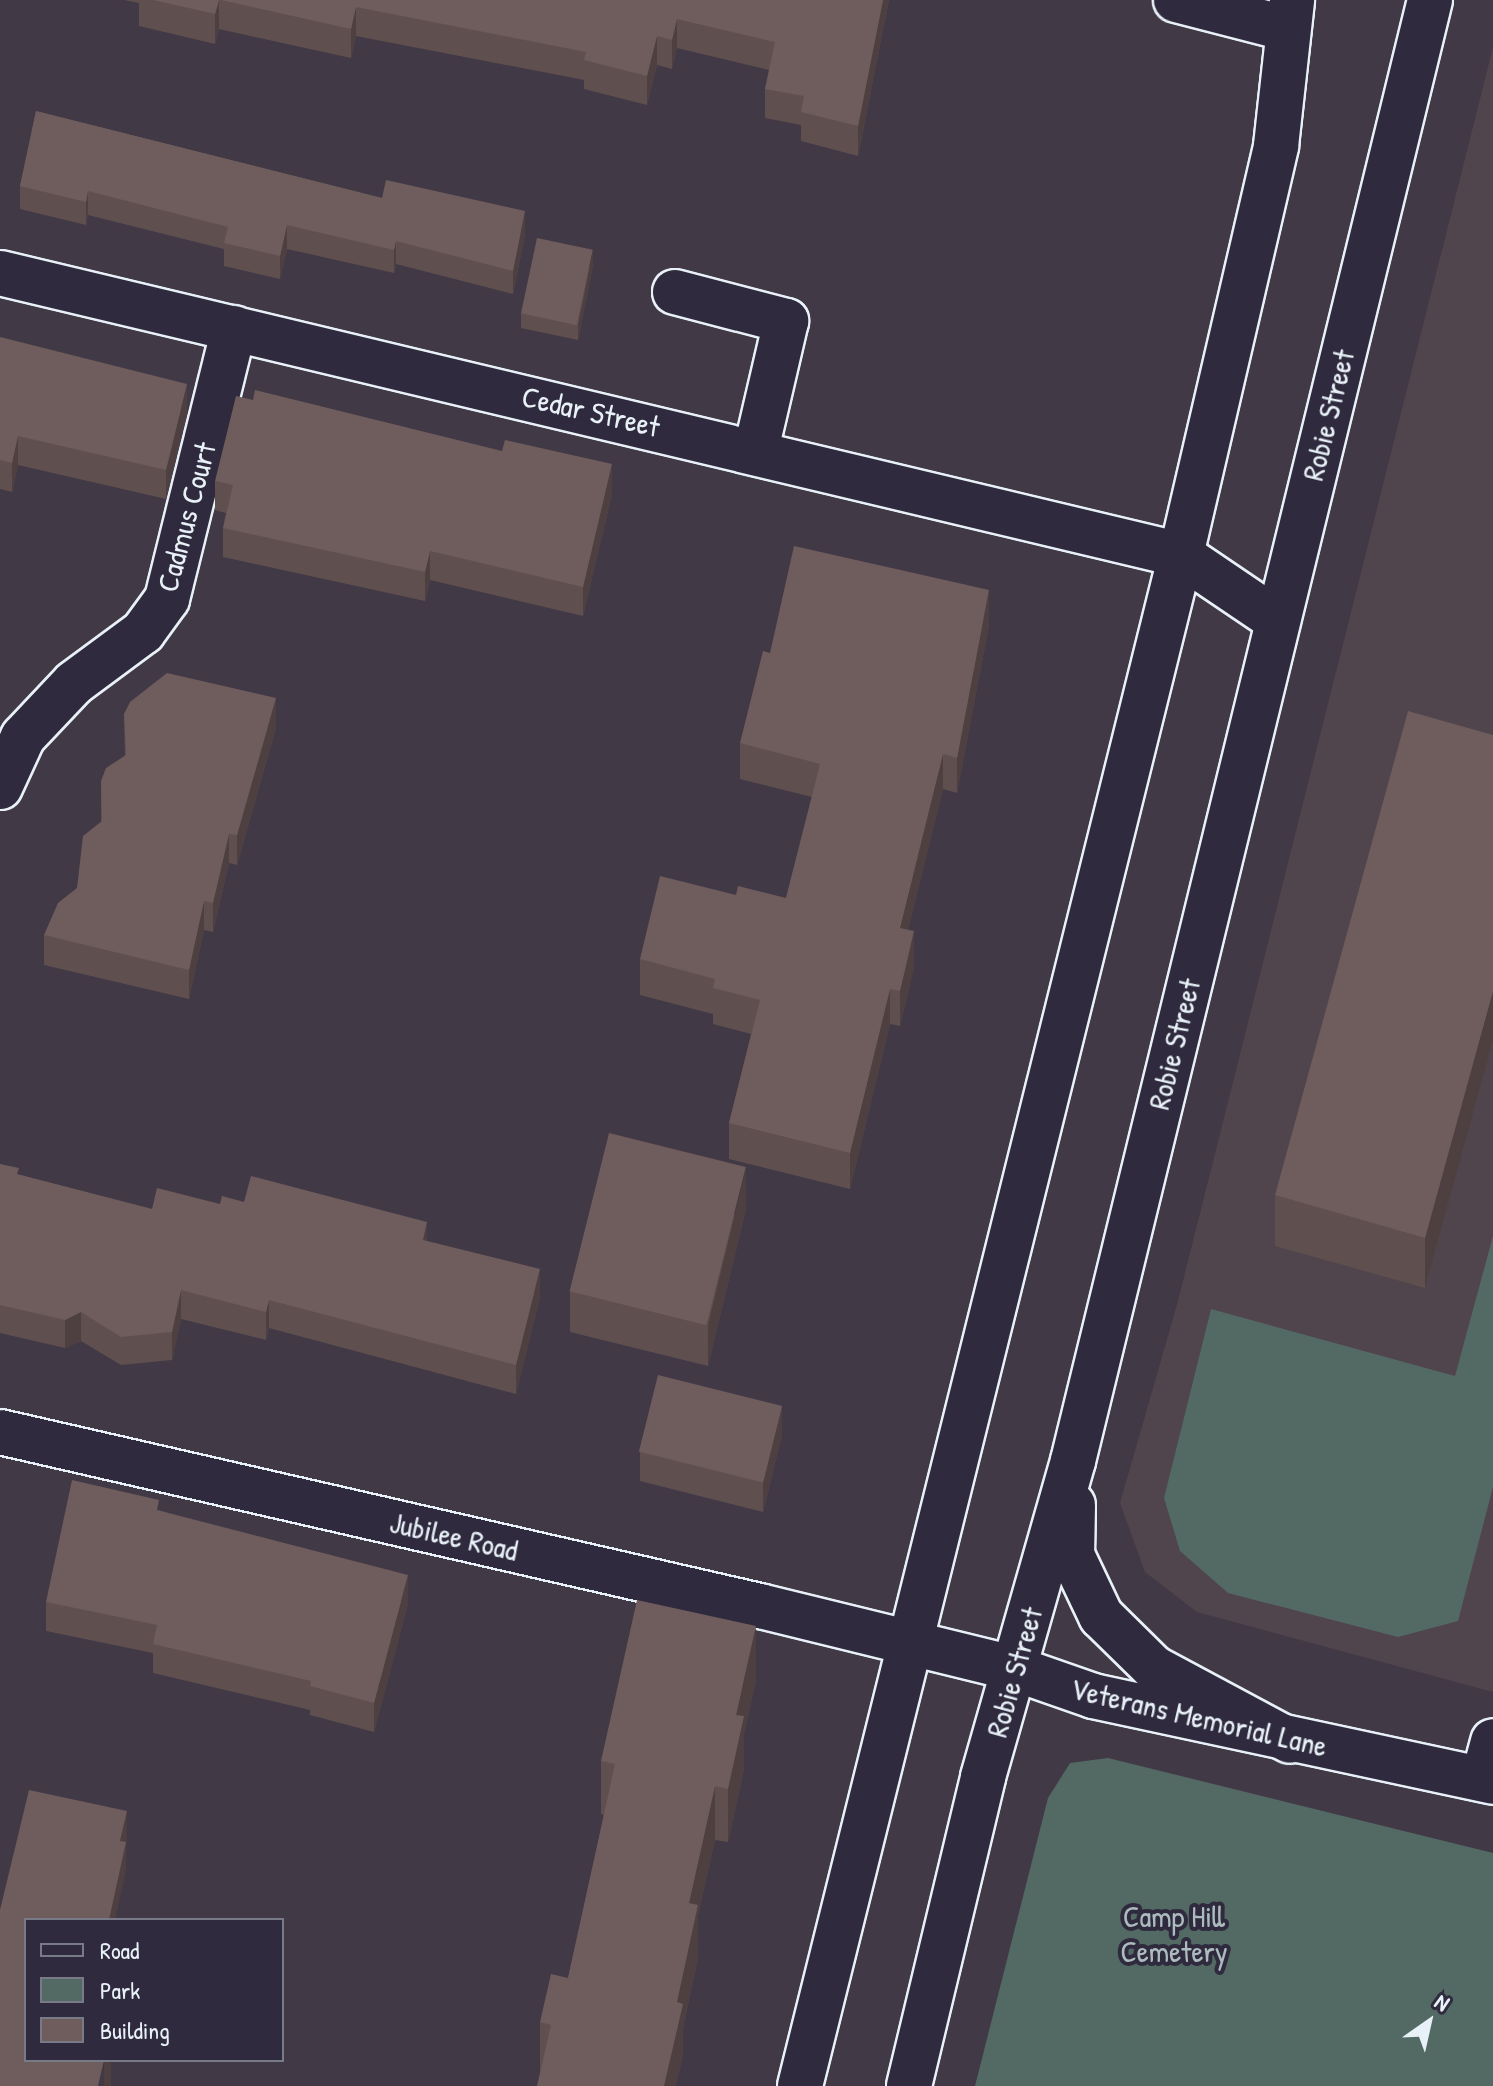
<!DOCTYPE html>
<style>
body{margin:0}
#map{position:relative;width:1493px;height:2086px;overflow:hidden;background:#423946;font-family:"Patrick Hand",sans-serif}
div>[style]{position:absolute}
.built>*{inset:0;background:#50444d}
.green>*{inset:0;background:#536964}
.roads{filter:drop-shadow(2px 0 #e8f1f8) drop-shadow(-2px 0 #e8f1f8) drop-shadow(0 2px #e8f1f8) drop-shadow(0 -2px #e8f1f8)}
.minor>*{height:44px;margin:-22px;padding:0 22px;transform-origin:22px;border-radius:22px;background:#2f2a3d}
.major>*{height:44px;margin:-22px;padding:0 22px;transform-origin:22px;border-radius:22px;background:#2f2a3d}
.wall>*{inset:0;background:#5f4f4f}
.shaded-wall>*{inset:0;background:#4e4040;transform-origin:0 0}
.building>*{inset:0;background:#6f5c5c;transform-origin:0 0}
span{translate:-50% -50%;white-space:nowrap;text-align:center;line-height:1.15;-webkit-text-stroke:8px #2f2a3d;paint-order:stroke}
.street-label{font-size:30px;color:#e8f1f8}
.park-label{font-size:30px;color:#acbbbd}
.legend{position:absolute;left:24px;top:1918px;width:260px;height:144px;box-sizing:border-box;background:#2f2a3d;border:2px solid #797a88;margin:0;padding:10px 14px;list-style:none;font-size:24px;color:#e8f1f8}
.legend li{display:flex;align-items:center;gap:16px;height:40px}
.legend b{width:40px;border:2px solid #797a88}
.north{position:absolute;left:1389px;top:1982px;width:80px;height:80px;-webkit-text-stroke:6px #2f2a3d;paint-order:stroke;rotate:34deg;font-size:22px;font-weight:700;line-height:32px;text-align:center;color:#e8f1f8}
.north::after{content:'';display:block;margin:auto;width:28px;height:36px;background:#e8f1f8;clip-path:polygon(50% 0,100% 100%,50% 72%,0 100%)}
</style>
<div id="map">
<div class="built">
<div style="clip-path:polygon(1493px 47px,1493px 1692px,1197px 1612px,1145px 1572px,1120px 1503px,1178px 1301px)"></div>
</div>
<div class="green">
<div style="clip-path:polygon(1493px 1236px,1493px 1487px,1458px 1621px,1398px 1637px,1228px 1593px,1180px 1551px,1164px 1498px,1211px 1309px,1455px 1376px)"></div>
<div style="clip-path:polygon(1108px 1758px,1493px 1853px,1493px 2086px,975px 2086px,1048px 1798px,1070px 1763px)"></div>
</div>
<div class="roads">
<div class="minor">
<div style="left:1176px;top:0;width:113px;rotate:14.4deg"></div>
<div style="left:0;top:273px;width:1214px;rotate:13.43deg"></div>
<div style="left:1181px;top:555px;width:116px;rotate:34.1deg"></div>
<div style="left:675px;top:292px;width:115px;rotate:14.6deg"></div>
<div style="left:786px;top:321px;width:132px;rotate:103.1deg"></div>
<div style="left:0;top:787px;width:55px;rotate:-65.3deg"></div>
<div style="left:23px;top:737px;width:74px;rotate:-46.6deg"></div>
<div style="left:74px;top:683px;width:86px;rotate:-36.5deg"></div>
<div style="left:143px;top:632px;width:41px;rotate:-54deg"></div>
<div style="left:167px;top:599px;width:279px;rotate:-76.1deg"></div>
<div style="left:0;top:1432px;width:780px;rotate:12.9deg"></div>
<div style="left:760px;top:1606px;width:264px;rotate:13.8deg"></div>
<div style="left:1016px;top:1669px;width:82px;rotate:19.3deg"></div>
<div style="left:1093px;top:1696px;width:409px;rotate:12.1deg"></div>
<div style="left:1483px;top:1779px;width:39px;rotate:-75deg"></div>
</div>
<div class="major">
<div style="left:1073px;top:1505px;width:50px;rotate:91.1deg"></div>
<div style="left:1072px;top:1555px;width:68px;rotate:64.6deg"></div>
<div style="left:1101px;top:1616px;width:74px;rotate:44.5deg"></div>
<div style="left:1154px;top:1668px;width:154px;rotate:28.2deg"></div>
<div style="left:800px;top:2086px;width:1578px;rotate:-76.03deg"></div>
<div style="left:1181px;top:555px;width:420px;rotate:-76.9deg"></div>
<div style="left:1276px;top:146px;width:147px;rotate:-83.7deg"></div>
<div style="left:909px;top:2086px;width:318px;rotate:-76.5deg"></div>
<div style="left:983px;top:1777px;width:329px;rotate:-74.1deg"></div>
<div style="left:1073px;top:1461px;width:1504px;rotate:-76.27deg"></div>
</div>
</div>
<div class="wall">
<div style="clip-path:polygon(124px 0,889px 0,858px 156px,801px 141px,801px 125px,765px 118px,765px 89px,769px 70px,677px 48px,672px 69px,657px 65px,647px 105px,584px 89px,584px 80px,356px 36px,351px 58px,219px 29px,215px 44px,139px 26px,139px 3px)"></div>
<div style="clip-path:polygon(36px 111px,525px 234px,513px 294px,396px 264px,394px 273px,287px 249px,280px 279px,224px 266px,224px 249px,88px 215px,86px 225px,20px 209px,20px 186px)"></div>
<div style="clip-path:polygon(593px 265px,578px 340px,521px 328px,521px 313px)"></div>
<div style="clip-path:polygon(0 337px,187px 413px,166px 499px,18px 465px,12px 492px,0 489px)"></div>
<div style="clip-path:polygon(215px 481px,612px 494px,583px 616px,430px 580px,425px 601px,223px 557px,223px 528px,226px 513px,215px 510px)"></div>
<div style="clip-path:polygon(989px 625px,957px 793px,943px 789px,908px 930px,914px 967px,900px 1026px,890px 1024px,850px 1189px,729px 1159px,729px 1123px,751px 1034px,713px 1024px,713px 1014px,640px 995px,640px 959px,736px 895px,786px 898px,812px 797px,740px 779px,740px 743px,770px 653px)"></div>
<div style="clip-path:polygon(124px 714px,276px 728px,237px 865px,229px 863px,213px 932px,204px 930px,189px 999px,44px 965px,44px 935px,77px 888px,101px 822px,101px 781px,125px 755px)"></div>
<div style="clip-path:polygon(1493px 735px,1493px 1041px,1425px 1288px,1275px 1246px,1275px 1195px)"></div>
<div style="clip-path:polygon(0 1164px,19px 1175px,152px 1209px,244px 1202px,427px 1241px,540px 1297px,516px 1394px,269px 1328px,266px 1340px,181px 1319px,172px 1360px,121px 1365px,81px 1341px,65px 1348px,0 1333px)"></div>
<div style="clip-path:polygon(746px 1209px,708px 1366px,570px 1332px,570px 1291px)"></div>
<div style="clip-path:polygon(782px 1435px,763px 1512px,640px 1481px,640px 1452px)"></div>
<div style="clip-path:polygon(159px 1510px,408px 1604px,374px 1732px,310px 1715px,310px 1710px,153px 1673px,153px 1653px,46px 1631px,46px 1602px)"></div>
<div style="clip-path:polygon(756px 1679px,744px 1734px,744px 1769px,728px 1842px,715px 1840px,698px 1915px,698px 1958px,683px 2028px,683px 2057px,540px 2073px,540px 2022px,568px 1978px,604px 1815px,601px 1814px,601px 1761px)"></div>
</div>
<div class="shaded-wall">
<div style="clip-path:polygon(219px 0,219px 29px,215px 44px,215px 14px)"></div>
<div style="clip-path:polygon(883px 0,889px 0,858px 156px,858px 126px)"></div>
<div style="clip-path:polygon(356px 7px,356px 36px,351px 58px,351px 29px)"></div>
<div style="clip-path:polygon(677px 19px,677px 48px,672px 69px,672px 40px)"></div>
<div style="clip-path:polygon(657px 36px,657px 65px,647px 105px,647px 76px)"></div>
<div style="clip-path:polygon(88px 191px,88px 215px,86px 225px,86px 202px)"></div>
<div style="clip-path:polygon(525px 211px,525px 234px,513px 294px,513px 271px)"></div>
<div style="clip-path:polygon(287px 225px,287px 249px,280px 279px,280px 256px)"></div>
<div style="clip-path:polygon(396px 241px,396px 264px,394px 273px,394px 250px)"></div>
<div style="clip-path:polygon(593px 250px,593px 265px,578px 340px,578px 325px)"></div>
<div style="clip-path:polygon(187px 384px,187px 413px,166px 499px,166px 470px)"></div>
<div style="clip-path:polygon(18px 436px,18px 465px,12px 492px,12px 463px)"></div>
<div style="clip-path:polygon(612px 464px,612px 494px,583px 616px,583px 587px)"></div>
<div style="clip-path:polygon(430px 551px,430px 580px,425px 601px,425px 572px)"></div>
<div style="clip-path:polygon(989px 590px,989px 625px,957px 793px,957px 758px)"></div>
<div style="clip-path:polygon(276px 698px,276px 728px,237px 865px,237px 835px)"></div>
<div style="clip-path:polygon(943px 754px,943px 789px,900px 964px,900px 928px)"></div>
<div style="clip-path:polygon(229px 834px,229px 863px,213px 932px,213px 903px)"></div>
<div style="clip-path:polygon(204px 901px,204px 930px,189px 999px,189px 970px)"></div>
<div style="clip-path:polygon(914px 931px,914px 967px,900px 1026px,900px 991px)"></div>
<div style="clip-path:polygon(890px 989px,890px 1024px,850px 1189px,850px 1153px)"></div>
<div style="clip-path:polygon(1493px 991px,1493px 1041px,1425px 1288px,1425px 1238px)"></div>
<div style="clip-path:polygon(746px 1168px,746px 1209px,708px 1366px,708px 1325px)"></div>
<div style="clip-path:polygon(427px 1222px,427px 1250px,423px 1240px)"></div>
<div style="clip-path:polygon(540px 1269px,540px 1297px,516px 1394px,516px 1365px)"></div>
<div style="clip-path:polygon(181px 1290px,181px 1319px,172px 1360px,172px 1332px)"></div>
<div style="clip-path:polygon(269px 1300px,269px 1328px,266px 1340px,266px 1312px)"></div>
<div style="clip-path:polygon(81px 1312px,81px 1341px,65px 1348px,65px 1320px)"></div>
<div style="clip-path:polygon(782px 1405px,782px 1435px,763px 1512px,763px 1483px)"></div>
<div style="clip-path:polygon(408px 1575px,408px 1604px,374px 1732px,374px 1703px)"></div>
<div style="clip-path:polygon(756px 1626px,756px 1679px,744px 1734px,744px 1769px,728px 1842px,728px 1789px,736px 1715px)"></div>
<div style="clip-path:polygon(715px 1786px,715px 1840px,698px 1915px,698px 1958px,683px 2028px,683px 2057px,676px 2086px,664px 2086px,677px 2002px,689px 1903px)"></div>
<div style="clip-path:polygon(127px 1811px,126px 1871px,115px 1920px,109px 1920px,120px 1841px)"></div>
<div style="left:104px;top:2060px;width:7px;height:27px"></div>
</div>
<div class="building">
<div style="clip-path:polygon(153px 0,219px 0,215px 14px)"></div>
<div style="clip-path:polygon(221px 0,883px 0,858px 126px,801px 112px,804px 96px,765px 89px,775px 42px,677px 19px,672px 40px,657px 36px,647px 76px,584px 60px,586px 52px,356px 7px,351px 29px)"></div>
<div style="clip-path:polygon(36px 111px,382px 198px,386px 180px,525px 211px,513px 271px,396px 241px,394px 250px,287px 225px,280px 256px,224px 243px,228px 227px,88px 191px,86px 202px,20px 186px)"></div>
<div style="left:537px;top:238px;width:57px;height:77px;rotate:12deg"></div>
<div style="clip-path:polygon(0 337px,187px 384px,166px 470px,18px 436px,12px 463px,0 460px)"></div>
<div style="clip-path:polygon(255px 390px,502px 451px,505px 440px,612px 464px,583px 587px,430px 551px,425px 572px,223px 528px,233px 485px,215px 481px,236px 396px,253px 400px)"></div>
<div style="clip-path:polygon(794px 546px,989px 590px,957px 758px,943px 754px,900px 928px,914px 931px,900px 991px,890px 989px,850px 1153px,729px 1123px,760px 1000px,713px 988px,715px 979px,640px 959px,660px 876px,736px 895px,738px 886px,786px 898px,820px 764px,740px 743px,763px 651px,770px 653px)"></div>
<div style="clip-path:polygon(167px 673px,276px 698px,237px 835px,229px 834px,213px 903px,204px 901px,189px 970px,44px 935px,58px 903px,77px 888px,83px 836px,102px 821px,101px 781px,106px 768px,126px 755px,124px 714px,130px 702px)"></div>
<div style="clip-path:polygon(1408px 711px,1493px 735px,1493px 991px,1425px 1238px,1275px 1195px)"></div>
<div style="left:609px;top:1133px;width:141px;height:163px;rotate:14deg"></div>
<div style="clip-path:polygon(0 1164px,19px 1168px,17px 1174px,152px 1209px,157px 1188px,220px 1204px,222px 1196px,244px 1202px,251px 1176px,427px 1222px,423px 1240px,540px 1269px,516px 1365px,269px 1300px,266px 1312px,181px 1290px,172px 1332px,121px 1337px,81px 1312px,65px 1320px,0 1305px)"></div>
<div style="left:658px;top:1375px;width:128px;height:79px;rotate:14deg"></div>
<div style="clip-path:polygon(72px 1480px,159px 1500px,157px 1510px,408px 1575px,374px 1703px,310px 1686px,311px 1681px,153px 1644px,157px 1625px,46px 1602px)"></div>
<div style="clip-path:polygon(637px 1600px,756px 1626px,736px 1715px,744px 1716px,728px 1789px,715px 1786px,689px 1903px,698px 1905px,677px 2002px,683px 2004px,664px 2086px,537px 2086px,551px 2025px,540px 2022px,551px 1974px,568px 1978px,615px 1764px,601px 1761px)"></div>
<div style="clip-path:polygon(29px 1790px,127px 1811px,120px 1841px,126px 1842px,109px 1920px,26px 1920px,26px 2060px,104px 2060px,98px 2086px,0 2086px,0 1910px)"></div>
</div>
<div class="street-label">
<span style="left:591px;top:411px;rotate:13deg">Cedar Street</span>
<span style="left:1328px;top:415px;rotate:-76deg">Robie Street</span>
<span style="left:186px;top:517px;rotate:-75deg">Cadmus Court</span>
<span style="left:1174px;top:1044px;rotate:-76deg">Robie Street</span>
<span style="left:454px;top:1536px;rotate:13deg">Jubilee Road</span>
<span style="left:1014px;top:1672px;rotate:-74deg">Robie Street</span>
<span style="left:1199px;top:1717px;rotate:13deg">Veterans Memorial Lane</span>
</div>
<div class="park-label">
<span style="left:1174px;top:1933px">Camp Hill<br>Cemetery</span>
</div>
<ul class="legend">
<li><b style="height:10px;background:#2f2a3d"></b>Road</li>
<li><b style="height:22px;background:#536964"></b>Park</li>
<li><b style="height:22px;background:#6f5c5c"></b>Building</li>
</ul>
<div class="north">N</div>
</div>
